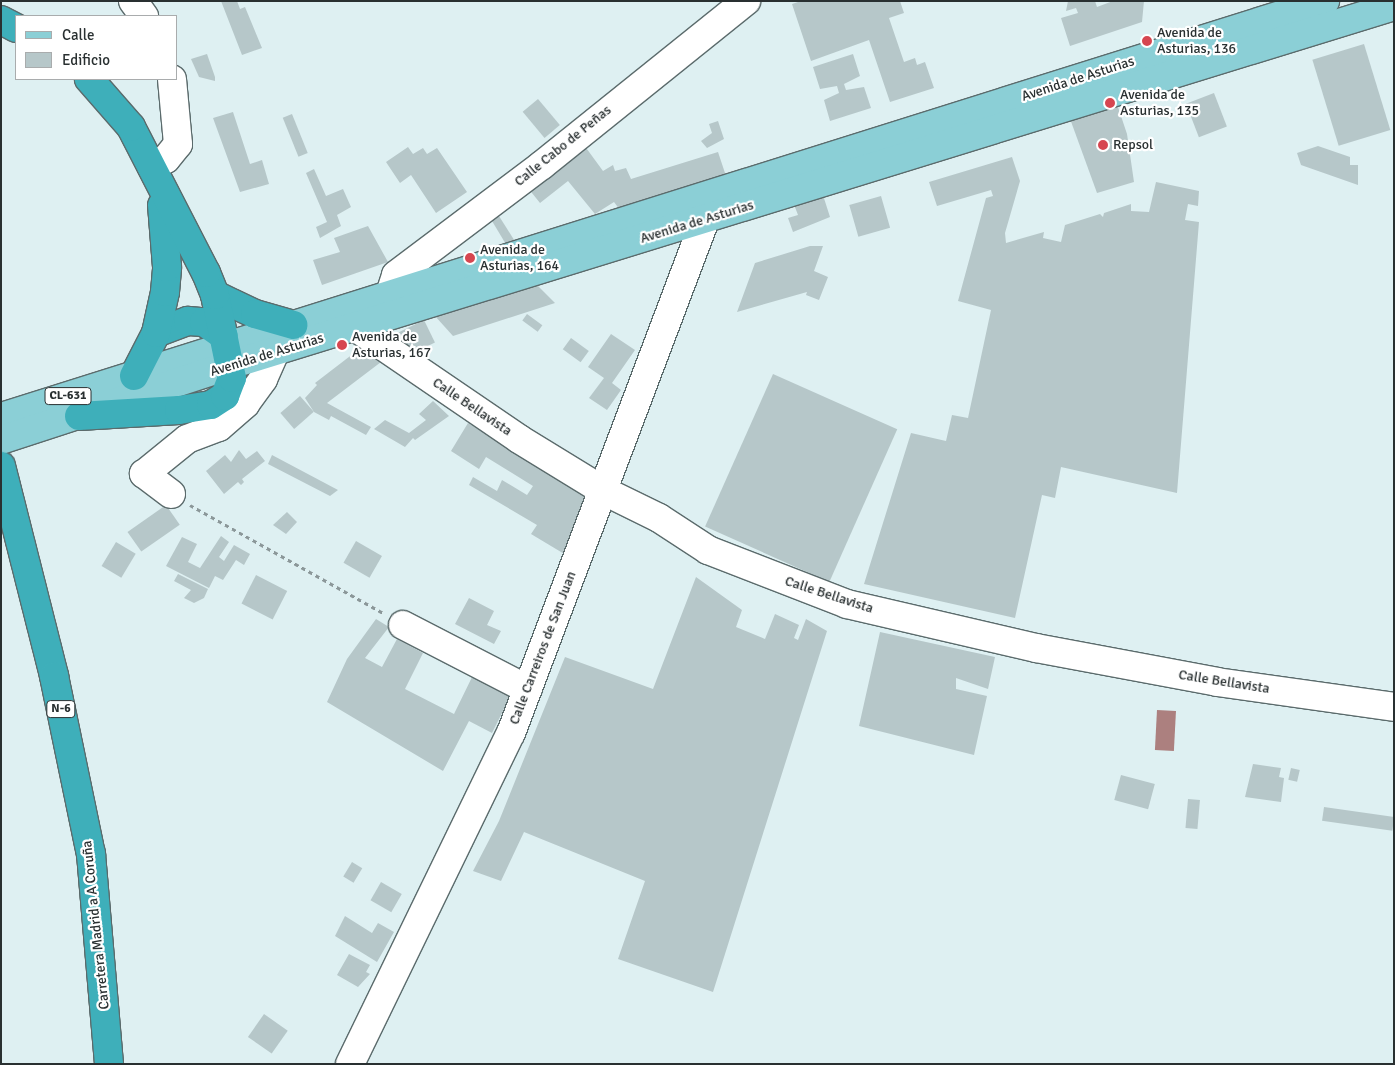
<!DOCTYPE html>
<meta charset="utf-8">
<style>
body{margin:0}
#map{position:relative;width:1395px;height:1065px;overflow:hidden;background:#def0f2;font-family:Signika,sans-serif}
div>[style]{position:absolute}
.water>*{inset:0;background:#ac807f;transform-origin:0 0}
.building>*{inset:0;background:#b6c7c9;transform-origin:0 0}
.path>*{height:3px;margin-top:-1.5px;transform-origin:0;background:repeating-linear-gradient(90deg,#8b9799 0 4px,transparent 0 8px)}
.roads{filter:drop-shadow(1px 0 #5b6b6c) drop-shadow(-1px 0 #5b6b6c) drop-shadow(0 1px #5b6b6c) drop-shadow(0 -1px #5b6b6c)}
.minor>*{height:28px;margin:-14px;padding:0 14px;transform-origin:14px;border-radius:14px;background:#fff}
.major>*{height:28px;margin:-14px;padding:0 14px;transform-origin:14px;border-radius:14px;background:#8bcfd6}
.highway>*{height:28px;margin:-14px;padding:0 14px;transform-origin:14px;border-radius:14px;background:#3eafba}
.dots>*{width:14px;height:14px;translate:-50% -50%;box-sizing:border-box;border:2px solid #fff;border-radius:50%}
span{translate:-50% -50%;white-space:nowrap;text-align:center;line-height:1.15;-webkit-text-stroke:4.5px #fff;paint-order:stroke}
.shield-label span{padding:1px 4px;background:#fff;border:1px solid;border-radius:4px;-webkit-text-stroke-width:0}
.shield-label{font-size:12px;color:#293031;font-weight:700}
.poi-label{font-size:14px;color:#293031}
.left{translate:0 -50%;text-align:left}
.street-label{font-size:14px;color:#293031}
.frame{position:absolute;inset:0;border:2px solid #293031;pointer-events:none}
.legend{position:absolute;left:15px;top:15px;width:162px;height:65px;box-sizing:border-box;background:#fff;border:1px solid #a9acad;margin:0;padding:6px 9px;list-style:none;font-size:15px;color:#293031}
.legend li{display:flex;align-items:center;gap:10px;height:25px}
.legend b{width:25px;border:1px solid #a9acad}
</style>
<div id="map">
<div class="water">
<div style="left:1157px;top:710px;width:19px;height:40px;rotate:3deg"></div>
</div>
<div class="building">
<div style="clip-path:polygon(221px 1px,237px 1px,240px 9px,245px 7px,262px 48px,242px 55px)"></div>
<div style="clip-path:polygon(801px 1px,900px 1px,904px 13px,889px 18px,904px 62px,915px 58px,917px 65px,925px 62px,934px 88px,890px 102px,869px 40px,811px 61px,792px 4px)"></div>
<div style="clip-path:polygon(1068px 1px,1095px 1px,1097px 7px,1113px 1px,1144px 1px,1142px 22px,1070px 46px,1061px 18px,1078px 13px,1076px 8px,1066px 11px)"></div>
<div style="left:1364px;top:44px;width:90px;height:54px;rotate:73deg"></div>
<div style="clip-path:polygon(207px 54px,215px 77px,215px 81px,199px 77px,191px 59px)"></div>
<div style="clip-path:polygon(853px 54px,860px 76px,844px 84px,846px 90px,864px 87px,871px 108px,830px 121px,824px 100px,839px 93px,837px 86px,820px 89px,813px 67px)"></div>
<div style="left:1214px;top:93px;width:36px;height:30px;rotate:69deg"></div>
<div style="left:538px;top:99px;width:34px;height:20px;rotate:50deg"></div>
<div style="clip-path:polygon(1116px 101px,1127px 134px,1134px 182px,1097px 193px,1069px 116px)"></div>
<div style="clip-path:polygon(233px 112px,250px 164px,262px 160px,269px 184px,240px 192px,213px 118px)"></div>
<div style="left:292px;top:114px;width:42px;height:10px;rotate:68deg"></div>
<div style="clip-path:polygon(718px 121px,724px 139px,707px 148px,701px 141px,712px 133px,709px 124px)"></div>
<div style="clip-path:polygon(584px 145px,603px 171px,613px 165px,615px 171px,626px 168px,631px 179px,718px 152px,726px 176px,620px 210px,614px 202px,595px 214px,568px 181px,540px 203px,528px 188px)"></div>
<div style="clip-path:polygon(1318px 146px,1350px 157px,1350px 165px,1358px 165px,1358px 185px,1301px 165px,1297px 153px)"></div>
<div style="clip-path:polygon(408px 147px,413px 154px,423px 148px,427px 154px,437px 148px,467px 192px,436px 213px,411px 175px,400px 183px,386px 162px)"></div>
<div style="clip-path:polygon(1012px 157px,1020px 181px,1005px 233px,1006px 243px,1044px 232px,1043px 238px,1061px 242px,1065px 225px,1100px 214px,1103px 217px,1104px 213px,1131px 204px,1131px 211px,1149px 212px,1156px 182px,1199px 191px,1198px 206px,1188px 204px,1185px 220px,1199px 222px,1177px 493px,1061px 467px,1055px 498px,1042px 495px,1015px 618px,864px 584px,911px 433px,946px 441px,952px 415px,968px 418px,991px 310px,958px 301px,986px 198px,993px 196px,991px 190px,937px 206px,929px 182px)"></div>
<div style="clip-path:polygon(314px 169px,326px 196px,343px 189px,351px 207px,337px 215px,341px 226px,320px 238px,316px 227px,327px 222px,306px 173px)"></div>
<div style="clip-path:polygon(822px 192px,830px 217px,793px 232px,788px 218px,798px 215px,793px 202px)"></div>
<div style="left:881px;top:196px;width:33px;height:33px;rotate:74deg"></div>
<div style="clip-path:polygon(499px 216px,516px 243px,507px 246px,492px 221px)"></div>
<div style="clip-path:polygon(368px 226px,388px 262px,322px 285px,313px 260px,340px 252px,334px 238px)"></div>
<div style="clip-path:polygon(810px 246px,823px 246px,814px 271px,828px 277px,819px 300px,806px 295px,807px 292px,737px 312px,755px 263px)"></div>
<div style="clip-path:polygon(536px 284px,555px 303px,453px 336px,435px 316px)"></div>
<div style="left:527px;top:314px;width:19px;height:8px;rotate:36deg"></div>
<div style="left:424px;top:320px;width:25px;height:36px;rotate:64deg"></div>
<div style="clip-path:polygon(611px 334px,635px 350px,612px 383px,621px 390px,607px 410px,589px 398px,604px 378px,588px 367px)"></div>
<div style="left:571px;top:338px;width:22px;height:14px;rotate:36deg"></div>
<div style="clip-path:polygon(358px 350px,381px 362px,327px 403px,371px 427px,366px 435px,331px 416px,329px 420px,314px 412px,305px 398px,317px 385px,315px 383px)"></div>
<div style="left:773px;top:374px;width:136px;height:167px;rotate:24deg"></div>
<div style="left:300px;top:396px;width:21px;height:26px;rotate:49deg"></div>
<div style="clip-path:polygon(433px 401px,449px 416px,415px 440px,413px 438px,405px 447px,374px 429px,385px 420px,409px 433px,426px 420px,419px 414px)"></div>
<div style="clip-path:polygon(468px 423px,591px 494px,577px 519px,583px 522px,566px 555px,531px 534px,537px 525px,469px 485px,473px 477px,497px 491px,502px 480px,527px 495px,533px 486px,486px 457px,479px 469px,451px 451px)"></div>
<div style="clip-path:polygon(239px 450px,246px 459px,257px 451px,265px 461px,242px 479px,244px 482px,241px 485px,238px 482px,224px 494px,206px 471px,225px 455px,231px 462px)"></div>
<div style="clip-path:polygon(272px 455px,338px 490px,330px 496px,268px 464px)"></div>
<div style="left:166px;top:505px;width:24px;height:47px;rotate:55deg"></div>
<div style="clip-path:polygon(287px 512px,297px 522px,286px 534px,273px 525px)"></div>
<div style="clip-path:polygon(221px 536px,229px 542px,219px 557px,224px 561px,234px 545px,250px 554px,244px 565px,236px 560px,223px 580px,215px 576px,209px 588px,166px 566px,182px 537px,197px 544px,188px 562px,200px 568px)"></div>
<div style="left:356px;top:541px;width:30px;height:25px;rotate:30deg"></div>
<div style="left:116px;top:542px;width:23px;height:28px;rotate:31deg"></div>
<div style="clip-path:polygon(178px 574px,208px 589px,204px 598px,194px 603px,184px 598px,191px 590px,174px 581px)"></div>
<div style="left:256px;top:575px;width:35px;height:32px;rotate:27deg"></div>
<div style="clip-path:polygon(696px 577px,742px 610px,736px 627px,765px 639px,775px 614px,799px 625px,794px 638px,798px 640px,806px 619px,827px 631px,713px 992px,618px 959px,645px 881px,524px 832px,501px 881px,473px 871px,499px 821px,565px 657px,653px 689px)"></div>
<div style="clip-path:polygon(469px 598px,494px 611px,487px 625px,501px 631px,494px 644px,455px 624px)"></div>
<div style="clip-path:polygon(376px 619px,389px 627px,365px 658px,382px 667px,397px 639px,423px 653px,405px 689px,454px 714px,475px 671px,513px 691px,492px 733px,469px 721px,443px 771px,327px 702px,347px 659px)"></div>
<div style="clip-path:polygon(880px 632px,995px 657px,988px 689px,956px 678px,956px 689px,987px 696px,974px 755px,859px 726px)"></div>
<div style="clip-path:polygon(1253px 764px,1281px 768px,1279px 777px,1284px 778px,1281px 802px,1245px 797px)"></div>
<div style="left:1291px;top:768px;width:9px;height:12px;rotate:13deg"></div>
<div style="left:1121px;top:775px;width:35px;height:26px;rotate:15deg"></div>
<div style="left:1188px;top:799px;width:12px;height:29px;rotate:5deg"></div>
<div style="left:1324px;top:807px;width:71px;height:14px;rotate:8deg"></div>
<div style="left:352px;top:862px;width:12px;height:17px;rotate:31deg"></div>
<div style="left:381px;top:882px;width:24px;height:21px;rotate:30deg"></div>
<div style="clip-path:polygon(345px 916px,372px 933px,378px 923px,394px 932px,377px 962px,335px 936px)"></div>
<div style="clip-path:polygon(349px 954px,370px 965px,366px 972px,370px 974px,358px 987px,337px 975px)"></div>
<div style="left:264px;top:1014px;width:29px;height:28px;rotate:35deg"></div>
</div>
<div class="path">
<div style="left:190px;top:505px;width:221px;rotate:29.2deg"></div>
</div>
<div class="roads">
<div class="minor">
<div style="left:133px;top:1px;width:19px;rotate:54deg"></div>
<div style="left:152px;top:167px;width:16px;rotate:-30deg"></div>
<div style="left:166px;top:159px;width:19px;rotate:-51deg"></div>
<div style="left:178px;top:144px;width:65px;rotate:-95.3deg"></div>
<div style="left:389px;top:297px;width:23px;rotate:-72deg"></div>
<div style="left:396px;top:275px;width:183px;rotate:-37deg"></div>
<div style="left:542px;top:165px;width:262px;rotate:-38.8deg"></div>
<div style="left:355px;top:327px;width:199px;rotate:34.3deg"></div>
<div style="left:519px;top:439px;width:100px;rotate:31.5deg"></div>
<div style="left:604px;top:491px;width:61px;rotate:26.1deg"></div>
<div style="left:659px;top:518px;width:59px;rotate:33.1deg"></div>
<div style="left:708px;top:550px;width:149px;rotate:21.2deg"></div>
<div style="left:847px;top:604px;width:194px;rotate:13.1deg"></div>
<div style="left:1036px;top:648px;width:184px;rotate:10.6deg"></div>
<div style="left:1217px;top:682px;width:179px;rotate:8deg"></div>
<div style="left:171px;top:494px;width:34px;rotate:-143deg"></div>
<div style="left:144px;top:474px;width:55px;rotate:-39.1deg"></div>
<div style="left:187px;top:439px;width:34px;rotate:-21deg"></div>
<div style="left:219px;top:427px;width:35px;rotate:-41deg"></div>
<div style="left:245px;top:404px;width:31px;rotate:-54deg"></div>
<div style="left:263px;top:379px;width:30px;rotate:-66deg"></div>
<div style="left:403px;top:625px;width:140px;rotate:27.3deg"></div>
<div style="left:350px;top:1064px;width:368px;rotate:-64.1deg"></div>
<div style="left:511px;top:733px;width:548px;rotate:-69.29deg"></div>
</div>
<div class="major">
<div style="left:1px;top:417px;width:1388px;rotate:-17.44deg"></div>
<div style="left:1px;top:440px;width:241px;rotate:-18.1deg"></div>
<div style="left:230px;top:365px;width:1218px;rotate:-17.14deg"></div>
</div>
<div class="highway">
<div style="left:1px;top:20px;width:17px;rotate:28deg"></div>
<div style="left:215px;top:295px;width:44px;rotate:25.4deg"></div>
<div style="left:255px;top:314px;width:40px;rotate:16deg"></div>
<div style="left:156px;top:333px;width:34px;rotate:-21deg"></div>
<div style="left:188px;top:321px;width:16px;rotate:4deg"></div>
<div style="left:204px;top:322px;width:24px;rotate:35deg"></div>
<div style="left:134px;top:376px;width:48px;rotate:-62.9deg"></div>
<div style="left:156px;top:333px;width:42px;rotate:-77.6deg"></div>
<div style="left:165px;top:292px;width:25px;rotate:-85deg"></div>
<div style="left:167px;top:267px;width:62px;rotate:-94.6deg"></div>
<div style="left:79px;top:416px;width:100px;rotate:-3.4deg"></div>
<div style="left:179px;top:410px;width:32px;rotate:-9deg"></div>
<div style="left:211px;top:405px;width:17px;rotate:-33deg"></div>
<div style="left:225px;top:396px;width:19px;rotate:-69deg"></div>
<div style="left:232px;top:378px;width:85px;rotate:-101.6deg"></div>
<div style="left:215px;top:295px;width:24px;rotate:-112deg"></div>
<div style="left:206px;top:273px;width:164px;rotate:-117.2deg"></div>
<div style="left:131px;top:127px;width:64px;rotate:-131.2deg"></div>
<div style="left:1px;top:466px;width:217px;rotate:75.8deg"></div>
<div style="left:54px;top:676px;width:182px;rotate:78.3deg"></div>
<div style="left:91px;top:854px;width:211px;rotate:85.1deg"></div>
</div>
</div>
<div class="dots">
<div style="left:1147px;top:41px;background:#d64650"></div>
<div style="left:1110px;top:103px;background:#d64650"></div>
<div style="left:1103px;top:145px;background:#d64650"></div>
<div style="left:470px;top:258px;background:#d64650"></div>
<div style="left:342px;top:345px;background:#d64650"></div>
</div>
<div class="shield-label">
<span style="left:68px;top:396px">CL-631</span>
<span style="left:61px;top:709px">N-6</span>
</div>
<div class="poi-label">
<span class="left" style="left:1157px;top:41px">Avenida de<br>Asturias, 136</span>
<span class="left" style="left:1120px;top:103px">Avenida de<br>Asturias, 135</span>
<span class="left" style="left:1113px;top:145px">Repsol</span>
<span class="left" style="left:480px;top:258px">Avenida de<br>Asturias, 164</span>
<span class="left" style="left:352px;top:345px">Avenida de<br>Asturias, 167</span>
</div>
<div class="street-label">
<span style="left:1078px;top:79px;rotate:-18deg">Avenida de Asturias</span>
<span style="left:563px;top:146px;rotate:-39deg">Calle Cabo de Peñas</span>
<span style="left:697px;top:222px;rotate:-17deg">Avenida de Asturias</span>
<span style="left:267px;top:355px;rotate:-17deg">Avenida de Asturias</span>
<span style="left:472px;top:407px;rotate:34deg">Calle Bellavista</span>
<span style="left:829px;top:595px;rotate:18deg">Calle Bellavista</span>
<span style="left:543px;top:648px;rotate:-69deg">Calle Carreiros de San Juan</span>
<span style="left:1224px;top:682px;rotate:9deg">Calle Bellavista</span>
<span style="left:96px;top:925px;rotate:-96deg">Carretera Madrid a A Coruña</span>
</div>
<div class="frame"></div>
<ul class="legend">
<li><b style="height:6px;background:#8bcfd6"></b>Calle</li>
<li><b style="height:14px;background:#b6c7c9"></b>Edificio</li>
</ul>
</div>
